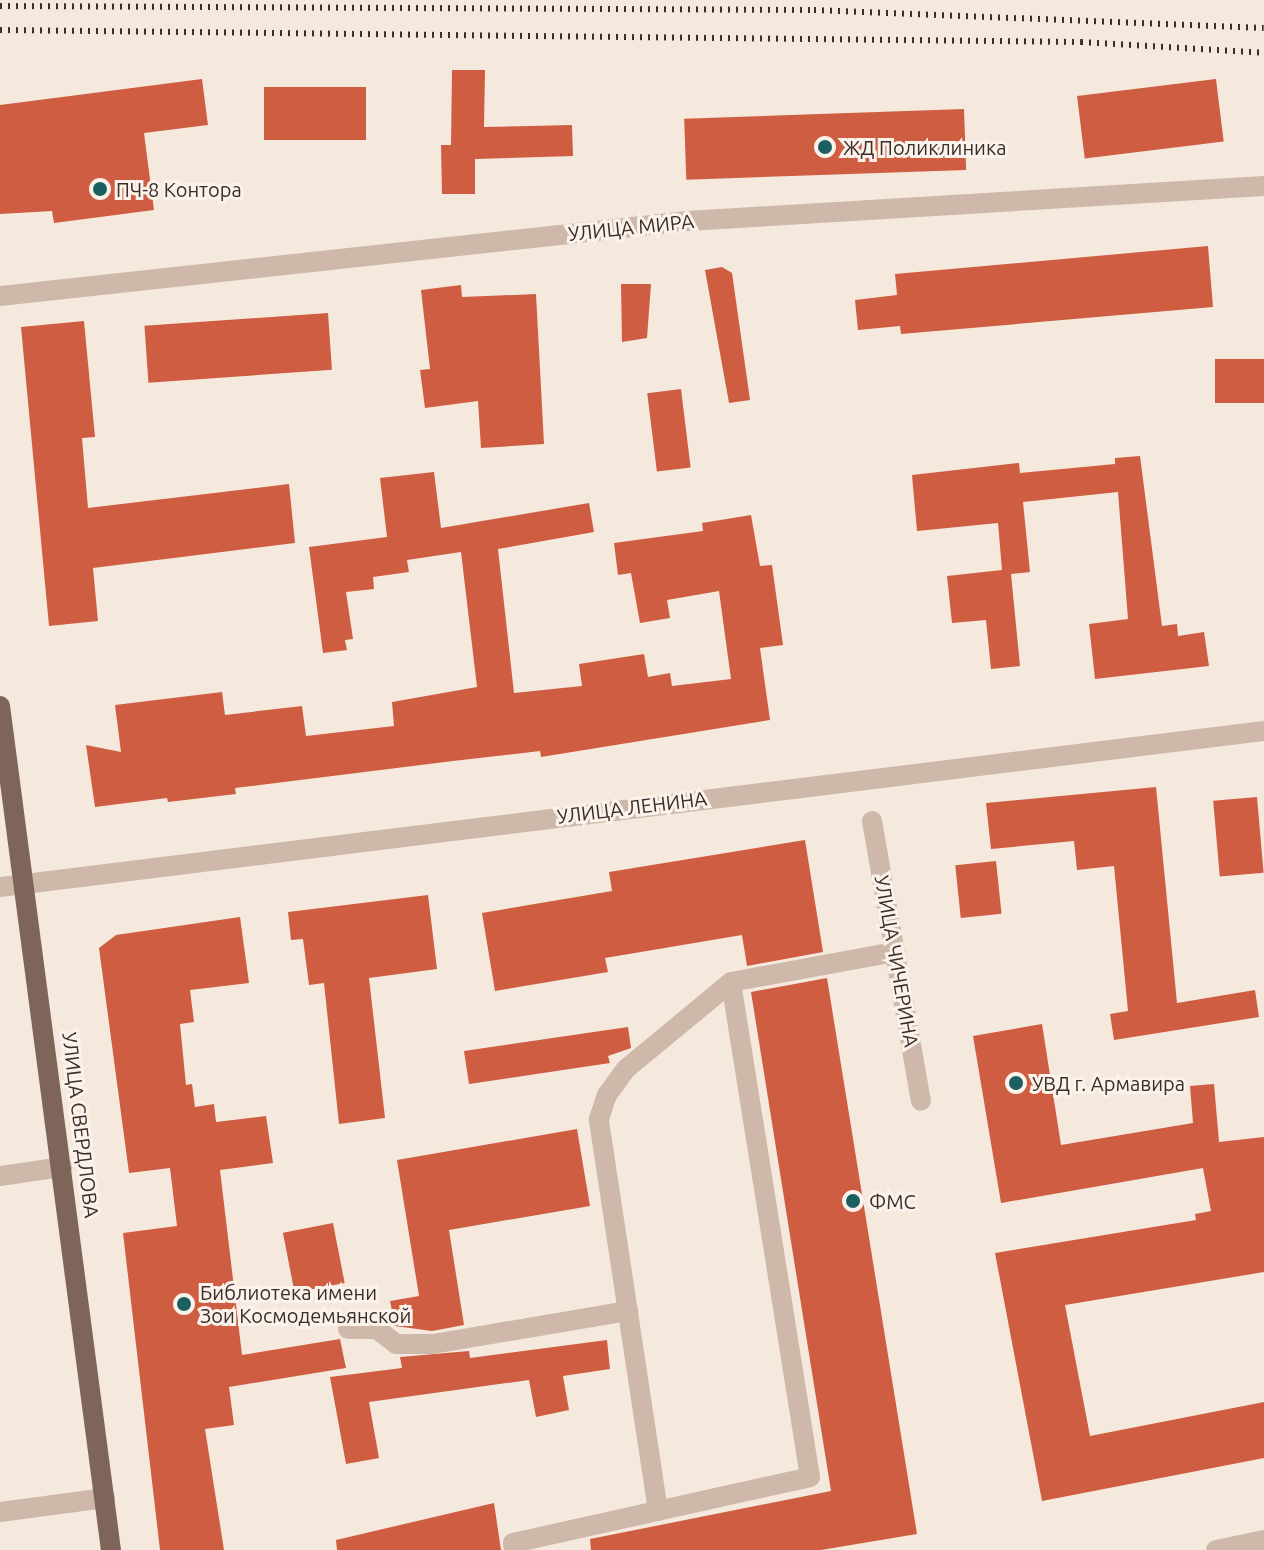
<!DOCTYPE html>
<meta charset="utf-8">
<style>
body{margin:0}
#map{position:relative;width:1264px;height:1550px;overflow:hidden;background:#f5e9de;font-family:Ubuntu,sans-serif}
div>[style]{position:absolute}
.building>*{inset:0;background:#cf5d42;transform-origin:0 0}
.minor>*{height:20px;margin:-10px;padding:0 10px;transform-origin:10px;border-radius:10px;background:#ceb8a9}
.major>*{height:20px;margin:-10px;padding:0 10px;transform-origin:10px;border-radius:10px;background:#7e6459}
.rail>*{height:6px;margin-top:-3px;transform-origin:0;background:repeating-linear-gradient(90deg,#3b2e29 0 2px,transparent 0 8px)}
.dots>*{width:22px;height:22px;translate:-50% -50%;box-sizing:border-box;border:4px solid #fbf3eb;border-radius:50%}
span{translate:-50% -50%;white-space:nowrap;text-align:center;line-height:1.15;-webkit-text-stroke:6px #fbf3eb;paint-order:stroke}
.poi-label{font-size:20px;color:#3b2e29}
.left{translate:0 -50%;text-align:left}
.street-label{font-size:20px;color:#3b2e29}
</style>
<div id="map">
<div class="building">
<div style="clip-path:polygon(452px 70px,485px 70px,484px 127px,572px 125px,573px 156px,475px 159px,475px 194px,442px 194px,441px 145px,451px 145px)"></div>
<div style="clip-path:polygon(202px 79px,208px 125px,144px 133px,154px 210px,54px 223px,52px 211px,0 214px,0 105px)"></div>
<div style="left:1216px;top:79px;width:63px;height:140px;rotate:83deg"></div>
<div style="left:366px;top:87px;width:53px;height:102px;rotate:90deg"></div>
<div style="left:964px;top:109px;width:61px;height:280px;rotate:88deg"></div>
<div style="clip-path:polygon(1208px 246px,1213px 307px,901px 334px,900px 326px,858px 330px,855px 300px,897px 295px,895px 274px)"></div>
<div style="clip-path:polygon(722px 267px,732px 273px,750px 400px,729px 403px,705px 270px)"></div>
<div style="clip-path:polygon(621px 284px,651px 284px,647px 338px,622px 342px)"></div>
<div style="clip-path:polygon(461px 285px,462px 297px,536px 294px,544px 444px,481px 448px,478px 401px,425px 408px,420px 370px,430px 369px,421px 290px)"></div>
<div style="left:328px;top:313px;width:57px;height:184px;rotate:86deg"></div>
<div style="clip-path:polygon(84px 321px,95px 437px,82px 438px,88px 508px,289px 484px,295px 543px,93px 568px,98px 621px,49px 626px,21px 327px)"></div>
<div style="left:1264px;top:359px;width:44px;height:49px;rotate:90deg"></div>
<div style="left:681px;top:389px;width:79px;height:34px;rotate:83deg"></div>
<div style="clip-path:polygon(1140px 456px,1162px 626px,1177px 624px,1178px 636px,1204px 632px,1209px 666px,1095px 679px,1089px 624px,1128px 619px,1118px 492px,1023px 502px,1030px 572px,1011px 574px,1020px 666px,991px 669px,986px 620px,952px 623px,947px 576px,1002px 570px,998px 523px,917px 531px,912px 475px,1019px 463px,1020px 473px,1115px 464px,1115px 458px)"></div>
<div style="clip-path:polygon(434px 472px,441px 528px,589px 503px,594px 532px,498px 549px,514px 693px,582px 686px,579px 664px,644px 654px,648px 677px,670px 673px,672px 686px,731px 679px,719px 591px,667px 600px,670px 618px,640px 623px,631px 573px,618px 575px,614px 543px,703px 531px,702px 523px,751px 515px,760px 566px,772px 565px,783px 645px,760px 648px,770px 720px,541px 757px,540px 751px,453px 761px,235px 788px,236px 794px,168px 802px,167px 798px,95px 807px,86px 745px,121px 752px,115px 705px,222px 692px,225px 715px,302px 706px,306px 736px,394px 726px,392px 702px,477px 687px,461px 552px,407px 560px,409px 572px,373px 577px,374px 589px,346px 592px,353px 639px,345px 640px,347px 650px,323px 653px,309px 547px,387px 537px,380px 478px)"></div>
<div style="clip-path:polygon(1156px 787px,1177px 1003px,1255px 990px,1259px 1017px,1114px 1040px,1110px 1014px,1128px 1011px,1114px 866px,1077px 870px,1074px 841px,991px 849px,986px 803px)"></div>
<div style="left:1257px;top:797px;width:76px;height:44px;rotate:85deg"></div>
<div style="clip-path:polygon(805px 840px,823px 952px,747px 966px,742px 935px,605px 958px,608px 972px,495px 991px,482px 913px,612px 891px,609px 872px)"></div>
<div style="left:996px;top:861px;width:53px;height:41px;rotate:84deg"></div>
<div style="clip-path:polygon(428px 895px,437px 969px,369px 978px,385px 1118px,339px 1124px,324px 983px,309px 985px,303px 939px,291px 940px,288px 912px)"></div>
<div style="clip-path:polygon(240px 917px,249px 983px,190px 990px,194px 1022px,180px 1024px,186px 1085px,192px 1084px,195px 1107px,214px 1104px,216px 1122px,266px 1116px,273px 1163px,220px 1170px,242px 1355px,340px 1339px,346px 1368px,229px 1387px,234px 1425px,205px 1429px,224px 1550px,160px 1550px,123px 1233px,177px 1226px,170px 1168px,129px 1173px,99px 948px,116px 935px)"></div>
<div style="clip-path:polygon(827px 978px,917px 1534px,821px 1550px,591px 1550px,590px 1539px,831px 1491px,751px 992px)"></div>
<div style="clip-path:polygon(1042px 1024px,1061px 1145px,1193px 1123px,1190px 1086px,1214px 1084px,1219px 1142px,1264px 1137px,1264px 1272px,1065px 1305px,1090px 1436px,1264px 1402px,1264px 1458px,1042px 1501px,995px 1253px,1196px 1220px,1195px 1214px,1211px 1211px,1203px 1168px,1001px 1203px,973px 1036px)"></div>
<div style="clip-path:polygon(628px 1027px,631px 1048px,608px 1056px,610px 1063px,469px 1084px,464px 1051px)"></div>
<div style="clip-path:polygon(577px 1129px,590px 1206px,449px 1230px,464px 1325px,432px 1331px,395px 1326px,390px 1301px,419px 1296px,397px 1160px)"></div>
<div style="left:333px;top:1223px;width:61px;height:51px;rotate:79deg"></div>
<div style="clip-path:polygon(607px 1340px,610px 1369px,563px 1376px,569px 1410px,536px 1417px,529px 1380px,369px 1402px,379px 1458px,346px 1464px,330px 1377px,402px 1368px,400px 1357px,469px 1351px,470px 1358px)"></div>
<div style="clip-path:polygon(494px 1503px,501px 1550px,337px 1550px,336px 1540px)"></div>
</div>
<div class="minor">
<div style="left:0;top:296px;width:692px;rotate:-6.22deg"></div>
<div style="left:688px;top:221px;width:577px;rotate:-3.48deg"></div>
<div style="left:872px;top:821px;width:284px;rotate:80.1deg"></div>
<div style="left:0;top:887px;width:1274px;rotate:-7.04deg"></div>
<div style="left:0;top:1176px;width:63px;rotate:-8.3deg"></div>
<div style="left:348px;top:1329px;width:29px"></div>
<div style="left:377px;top:1329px;width:24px;rotate:38deg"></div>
<div style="left:396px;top:1344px;width:37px"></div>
<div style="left:433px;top:1344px;width:198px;rotate:-9.6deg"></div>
<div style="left:658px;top:1511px;width:396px;rotate:-98.6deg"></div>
<div style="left:599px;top:1119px;width:25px;rotate:-72deg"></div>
<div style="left:607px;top:1095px;width:32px;rotate:-54deg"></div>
<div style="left:626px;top:1069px;width:136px;rotate:-39.6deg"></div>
<div style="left:0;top:1512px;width:106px;rotate:-7.6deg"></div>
<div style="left:514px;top:1550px;width:7px;rotate:-98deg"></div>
<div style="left:513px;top:1543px;width:304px;rotate:-12.5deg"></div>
<div style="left:810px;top:1477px;width:501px;rotate:-99.07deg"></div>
<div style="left:731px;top:982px;width:167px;rotate:-10.4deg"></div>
<div style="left:1216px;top:1550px;width:49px;rotate:-11.8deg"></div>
</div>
<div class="major">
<div style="left:0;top:706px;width:851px;rotate:82.51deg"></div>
</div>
<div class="rail">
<div style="left:0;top:6px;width:814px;rotate:0.28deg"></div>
<div style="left:814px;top:10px;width:450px;rotate:2.3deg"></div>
<div style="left:0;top:30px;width:1081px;rotate:0.64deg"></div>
<div style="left:1081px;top:42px;width:183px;rotate:3.4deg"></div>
</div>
<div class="dots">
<div style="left:825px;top:147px;background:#1b5f60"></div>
<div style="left:100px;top:189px;background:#1b5f60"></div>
<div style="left:1016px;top:1083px;background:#1b5f60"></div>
<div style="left:853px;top:1201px;background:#1b5f60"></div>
<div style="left:184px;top:1304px;background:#1b5f60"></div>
</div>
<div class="poi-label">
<span class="left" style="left:843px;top:147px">ЖД Поликлиника</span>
<span class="left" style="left:116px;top:189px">ПЧ-8 Контора</span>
<span class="left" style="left:1032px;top:1083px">УВД г. Армавира</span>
<span class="left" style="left:869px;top:1201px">ФМС</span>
<span class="left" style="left:200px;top:1304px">Библиотека имени<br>Зои Космодемьянской</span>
</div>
<div class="street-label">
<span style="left:631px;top:227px;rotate:-6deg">УЛИЦА МИРА</span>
<span style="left:632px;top:807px;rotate:-7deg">УЛИЦА ЛЕНИНА</span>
<span style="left:897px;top:961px;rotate:80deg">УЛИЦА ЧИЧЕРИНА</span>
<span style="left:81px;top:1125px;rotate:83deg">УЛИЦА СВЕРДЛОВА</span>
</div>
</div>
